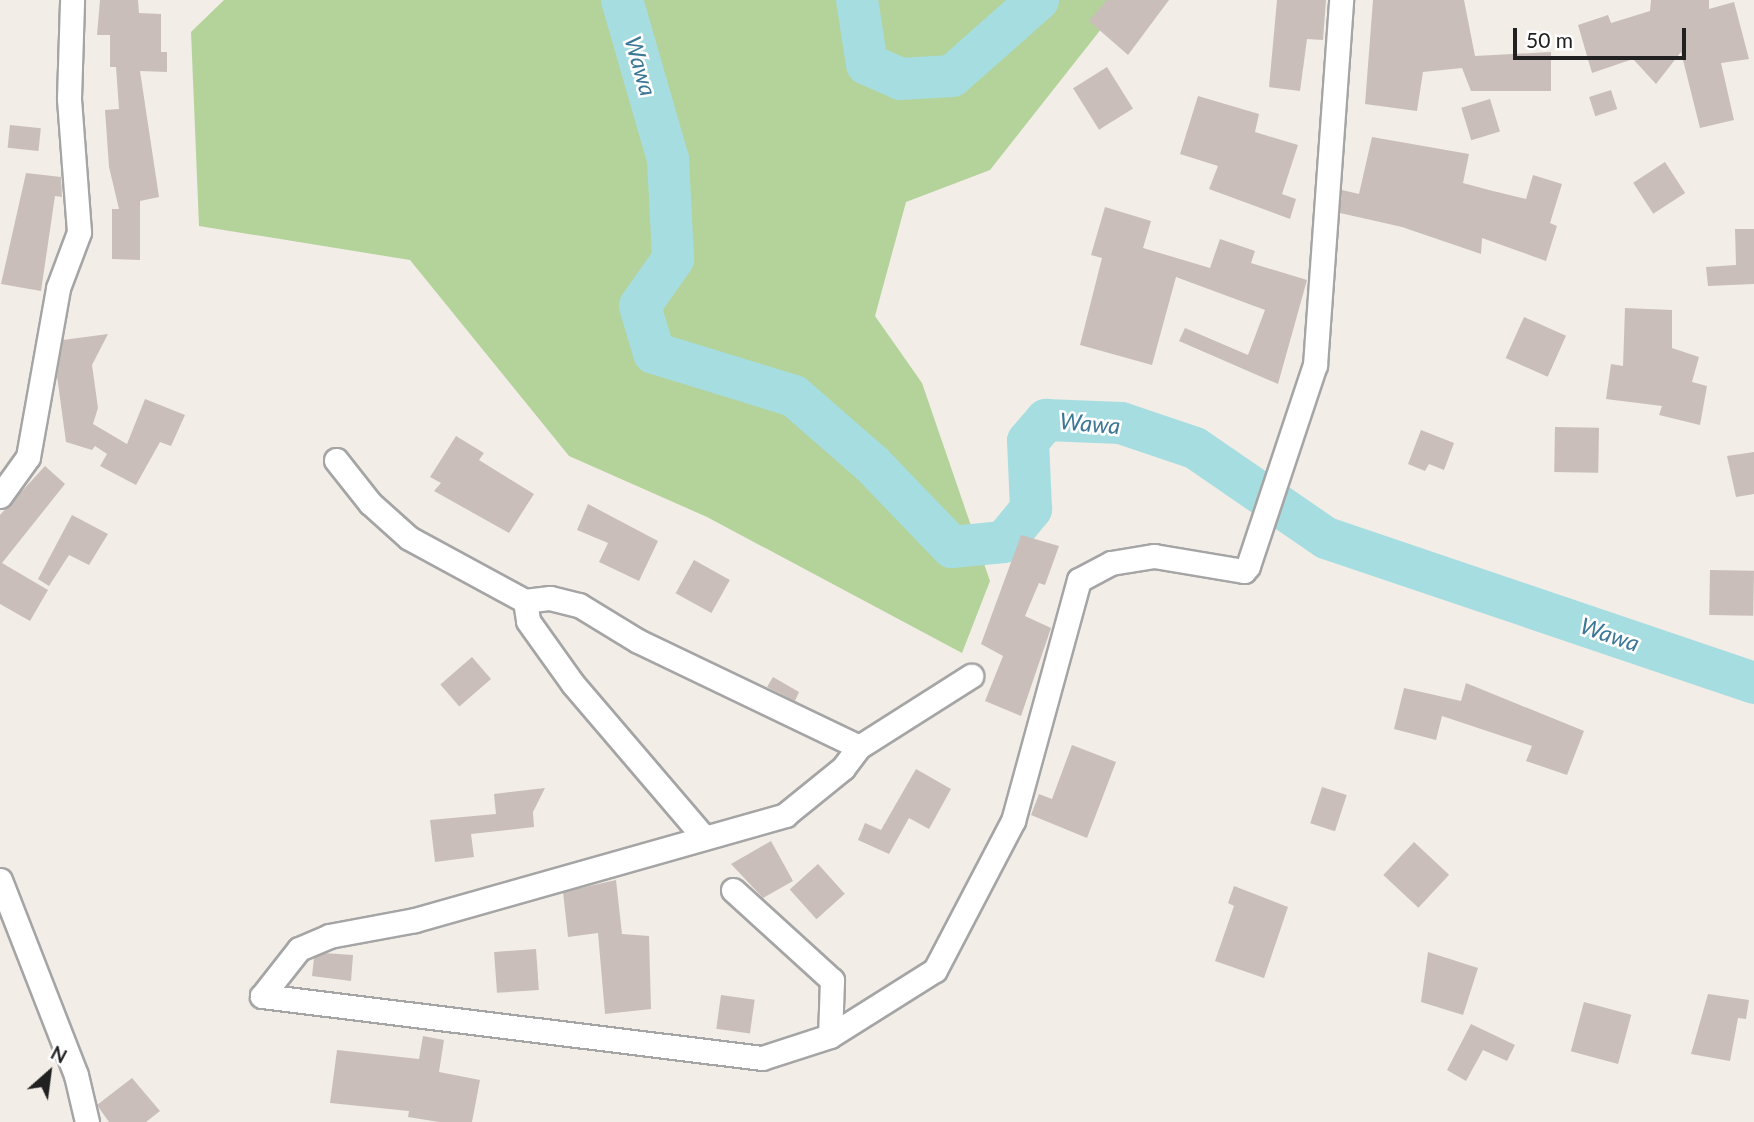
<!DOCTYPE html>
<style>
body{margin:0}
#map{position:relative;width:1754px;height:1122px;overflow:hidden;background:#f2ede7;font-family:Lato,sans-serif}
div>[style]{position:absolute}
.forest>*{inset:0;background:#b4d39a}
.river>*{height:42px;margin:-21px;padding:0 21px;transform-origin:21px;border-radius:21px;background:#a6dde1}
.building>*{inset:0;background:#cabeba;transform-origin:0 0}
.roads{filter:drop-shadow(2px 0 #a5a5a5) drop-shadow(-2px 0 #a5a5a5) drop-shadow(0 2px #a5a5a5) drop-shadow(0 -2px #a5a5a5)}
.minor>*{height:23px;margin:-11.5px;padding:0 11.5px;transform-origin:11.5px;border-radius:11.5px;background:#fff}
span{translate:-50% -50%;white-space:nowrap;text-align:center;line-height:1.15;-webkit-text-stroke:5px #fff;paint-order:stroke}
.water-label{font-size:23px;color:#3c7796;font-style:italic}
.north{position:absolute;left:14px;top:1038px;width:70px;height:70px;-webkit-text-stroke:5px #fff;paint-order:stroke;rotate:28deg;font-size:19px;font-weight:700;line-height:28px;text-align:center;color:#212121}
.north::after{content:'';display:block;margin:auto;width:24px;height:32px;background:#212121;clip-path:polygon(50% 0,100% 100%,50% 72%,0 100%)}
.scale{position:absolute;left:1513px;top:28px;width:173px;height:32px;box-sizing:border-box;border:4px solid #212121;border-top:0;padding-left:9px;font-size:21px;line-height:24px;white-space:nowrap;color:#212121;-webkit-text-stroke:5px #fff;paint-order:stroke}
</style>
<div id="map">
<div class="forest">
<div style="clip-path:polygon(224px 0,1124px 0,990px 170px,906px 202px,875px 316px,922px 383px,990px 581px,962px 653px,707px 517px,569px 456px,410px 260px,199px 226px,191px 32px)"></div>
</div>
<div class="river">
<div style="left:622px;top:0;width:166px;rotate:73.9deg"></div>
<div style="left:668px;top:159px;width:100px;rotate:87.1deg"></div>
<div style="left:673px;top:259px;width:57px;rotate:125.1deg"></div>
<div style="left:640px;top:306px;width:49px;rotate:73.4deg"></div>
<div style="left:654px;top:353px;width:146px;rotate:17.1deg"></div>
<div style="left:794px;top:396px;width:105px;rotate:41.1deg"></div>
<div style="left:873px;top:465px;width:114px;rotate:46.1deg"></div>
<div style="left:952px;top:547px;width:52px;rotate:-5.5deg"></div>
<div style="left:1004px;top:542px;width:43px;rotate:-50.7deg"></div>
<div style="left:1031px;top:509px;width:68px;rotate:-92.5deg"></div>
<div style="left:1028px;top:441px;width:28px;rotate:-49deg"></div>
<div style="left:1046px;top:420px;width:75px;rotate:2.3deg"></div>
<div style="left:1121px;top:423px;width:78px;rotate:18.7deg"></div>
<div style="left:1195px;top:448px;width:159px;rotate:34.5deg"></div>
<div style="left:1326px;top:538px;width:452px;rotate:18.7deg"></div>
<div style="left:857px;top:0;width:65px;rotate:81.1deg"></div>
<div style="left:867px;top:64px;width:36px;rotate:24deg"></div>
<div style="left:900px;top:79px;width:52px;rotate:-3.3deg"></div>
<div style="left:952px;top:76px;width:115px;rotate:-41.5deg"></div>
</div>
<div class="building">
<div style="clip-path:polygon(100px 0,138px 0,139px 13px,161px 14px,161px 52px,167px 52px,167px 72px,140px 71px,159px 197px,140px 201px,140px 260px,112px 259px,112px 209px,119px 209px,109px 167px,105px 110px,119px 109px,116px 67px,110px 67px,110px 35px,97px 35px)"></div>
<div style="clip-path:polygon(1107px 0,1169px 0,1128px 55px,1089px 21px)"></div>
<div style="clip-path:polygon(1277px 0,1326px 0,1323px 40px,1307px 39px,1300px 91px,1269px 87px)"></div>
<div style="clip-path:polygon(1373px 0,1464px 0,1475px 56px,1551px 52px,1551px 91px,1471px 91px,1462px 68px,1423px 72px,1417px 111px,1365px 104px)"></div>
<div style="clip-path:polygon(1651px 0,1709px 0,1709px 9px,1734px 2px,1749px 59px,1721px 63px,1734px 120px,1700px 128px,1681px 52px,1656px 84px,1633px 59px,1592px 73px,1578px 25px,1608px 15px,1611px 23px,1650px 11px)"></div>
<div style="left:1107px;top:67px;width:49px;height:40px;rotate:58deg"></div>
<div style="left:1611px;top:90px;width:20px;height:23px;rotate:72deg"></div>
<div style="clip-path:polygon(1198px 96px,1259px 114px,1255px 132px,1298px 145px,1282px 194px,1296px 199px,1290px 219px,1209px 189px,1218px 166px,1180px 154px)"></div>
<div style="left:1490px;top:99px;width:34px;height:30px;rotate:73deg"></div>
<div style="left:10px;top:125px;width:31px;height:23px;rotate:6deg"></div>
<div style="clip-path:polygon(1372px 137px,1469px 154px,1463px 183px,1489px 190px,1526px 199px,1533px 175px,1562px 184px,1550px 223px,1557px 226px,1546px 261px,1482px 238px,1481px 254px,1402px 227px,1340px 213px,1342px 190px,1359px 194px)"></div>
<div style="left:1665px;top:162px;width:37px;height:38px;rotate:57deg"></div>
<div style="clip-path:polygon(26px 173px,61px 177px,62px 197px,55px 196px,41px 291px,1px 284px)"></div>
<div style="clip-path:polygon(1105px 207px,1151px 221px,1143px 248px,1210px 268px,1220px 239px,1255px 251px,1251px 263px,1307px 280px,1278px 384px,1179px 341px,1185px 328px,1248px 355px,1265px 310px,1176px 277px,1152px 365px,1080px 345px,1102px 258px,1091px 255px)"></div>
<div style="clip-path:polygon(1735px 229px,1754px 229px,1754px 284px,1708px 286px,1706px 267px,1736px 265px)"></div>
<div style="clip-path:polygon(1625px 308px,1672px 310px,1672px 348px,1699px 357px,1692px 382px,1707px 386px,1700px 425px,1659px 415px,1662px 406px,1606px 399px,1611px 364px,1623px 366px)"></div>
<div style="left:1524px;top:317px;width:46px;height:45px;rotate:24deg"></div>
<div style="clip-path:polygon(108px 334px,92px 365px,98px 408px,93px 424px,127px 444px,145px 399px,185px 415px,171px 446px,160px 442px,136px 485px,100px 466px,107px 454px,95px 446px,92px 450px,66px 442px,57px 376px,63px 340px)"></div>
<div style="left:1555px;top:427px;width:44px;height:45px;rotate:1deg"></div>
<div style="clip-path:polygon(1421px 430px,1454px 443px,1444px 470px,1429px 464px,1425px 471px,1408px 464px)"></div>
<div style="clip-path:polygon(456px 436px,484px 453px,479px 460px,534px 494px,509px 533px,434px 491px,441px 483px,430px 477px)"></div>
<div style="clip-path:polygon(1754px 452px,1754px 494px,1736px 497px,1727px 456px)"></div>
<div style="clip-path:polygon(45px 466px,65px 484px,2px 563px,48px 590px,30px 621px,0 604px,0 515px)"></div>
<div style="clip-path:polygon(588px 504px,658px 541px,639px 581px,599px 562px,608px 543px,577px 530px)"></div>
<div style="clip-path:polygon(72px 515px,108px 534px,89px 565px,69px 555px,49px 586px,38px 579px)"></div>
<div style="clip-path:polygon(1021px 535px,1059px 546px,1045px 585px,1039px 583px,1025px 616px,1051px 628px,1021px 716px,985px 701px,1003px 656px,981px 644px)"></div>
<div style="left:694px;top:560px;width:41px;height:38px;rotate:29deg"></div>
<div style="left:1710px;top:570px;width:44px;height:45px;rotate:1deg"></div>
<div style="left:472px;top:657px;width:29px;height:42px;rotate:49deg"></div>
<div style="clip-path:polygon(773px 677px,799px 692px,795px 701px,767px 687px)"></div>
<div style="clip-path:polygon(1466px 683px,1584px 731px,1567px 775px,1526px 761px,1532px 746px,1442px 716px,1436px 740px,1394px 729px,1404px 688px,1461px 701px)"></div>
<div style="clip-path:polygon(1072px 745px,1116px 762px,1087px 838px,1031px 815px,1039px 794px,1052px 799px)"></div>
<div style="clip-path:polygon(916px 769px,951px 789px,929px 829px,909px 818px,889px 854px,858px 840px,865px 823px,881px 830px)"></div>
<div style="left:1322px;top:787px;width:26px;height:38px;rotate:18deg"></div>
<div style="clip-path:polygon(545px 788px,533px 812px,534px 827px,471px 834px,474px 857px,435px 862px,430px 820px,496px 814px,494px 794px)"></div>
<div style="clip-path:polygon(771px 841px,793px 881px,763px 898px,731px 864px)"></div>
<div style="left:1414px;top:842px;width:48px;height:45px;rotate:43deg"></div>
<div style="left:818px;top:864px;width:40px;height:38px;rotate:48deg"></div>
<div style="clip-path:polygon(616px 880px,622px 934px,649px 936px,651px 1009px,605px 1014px,598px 933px,568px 937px,563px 892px)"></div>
<div style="clip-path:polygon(1234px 886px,1288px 907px,1264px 978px,1215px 961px,1234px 906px,1228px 903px)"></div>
<div style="left:536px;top:949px;width:41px;height:42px;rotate:86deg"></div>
<div style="clip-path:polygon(1428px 952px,1478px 968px,1463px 1015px,1421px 1002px)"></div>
<div style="clip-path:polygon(324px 953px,353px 955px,351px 981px,312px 976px,314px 958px)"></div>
<div style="clip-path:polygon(1708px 994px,1749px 1000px,1746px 1019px,1738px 1018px,1730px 1061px,1691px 1054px)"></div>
<div style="left:721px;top:995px;width:34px;height:34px;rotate:8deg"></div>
<div style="left:1584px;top:1002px;width:49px;height:51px;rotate:15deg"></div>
<div style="clip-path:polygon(1471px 1024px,1515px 1045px,1507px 1061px,1483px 1050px,1466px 1081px,1447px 1070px)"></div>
<div style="clip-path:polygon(423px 1036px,444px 1040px,439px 1072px,480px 1080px,472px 1122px,439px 1122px,408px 1117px,409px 1111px,330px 1103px,337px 1050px,419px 1059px)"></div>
<div style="clip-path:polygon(132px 1078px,160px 1111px,146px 1122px,109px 1122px,97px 1105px)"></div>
</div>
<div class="roads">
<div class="minor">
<div style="left:336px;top:460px;width:55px;rotate:51.7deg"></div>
<div style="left:370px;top:503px;width:52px;rotate:41.9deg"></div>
<div style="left:409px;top:538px;width:132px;rotate:28.5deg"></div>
<div style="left:525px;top:601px;width:25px;rotate:-7deg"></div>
<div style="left:550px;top:598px;width:30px;rotate:14deg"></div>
<div style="left:579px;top:605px;width:69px;rotate:31.4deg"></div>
<div style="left:638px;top:641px;width:245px;rotate:25.6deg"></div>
<div style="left:0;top:496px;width:48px;rotate:-54.3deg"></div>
<div style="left:28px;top:457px;width:172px;rotate:-79.9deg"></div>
<div style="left:58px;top:288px;width:60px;rotate:-69.4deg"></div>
<div style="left:79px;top:232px;width:134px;rotate:-94.3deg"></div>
<div style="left:69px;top:98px;width:98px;rotate:-88.2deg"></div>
<div style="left:525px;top:601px;width:20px;rotate:81deg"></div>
<div style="left:528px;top:621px;width:77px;rotate:54.5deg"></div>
<div style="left:573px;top:684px;width:199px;rotate:49.5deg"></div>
<div style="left:0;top:880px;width:209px;rotate:68.7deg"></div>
<div style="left:76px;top:1075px;width:48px;rotate:76.8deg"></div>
<div style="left:733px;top:890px;width:134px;rotate:42.3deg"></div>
<div style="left:832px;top:980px;width:56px;rotate:92deg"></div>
<div style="left:830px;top:1036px;width:71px;rotate:162.1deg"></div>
<div style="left:762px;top:1058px;width:504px;rotate:-172.93deg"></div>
<div style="left:262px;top:996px;width:60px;rotate:-51.8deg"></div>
<div style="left:299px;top:949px;width:33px;rotate:-23deg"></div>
<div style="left:329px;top:936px;width:87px;rotate:-10.5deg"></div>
<div style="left:415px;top:920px;width:385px;rotate:-15.8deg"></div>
<div style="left:785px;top:815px;width:75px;rotate:-39deg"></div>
<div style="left:843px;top:768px;width:26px;rotate:-53deg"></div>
<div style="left:859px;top:747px;width:133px;rotate:-32.4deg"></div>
<div style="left:830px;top:1036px;width:124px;rotate:-32.2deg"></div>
<div style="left:935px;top:970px;width:168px;rotate:-62.4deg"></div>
<div style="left:1013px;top:821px;width:250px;rotate:-74.7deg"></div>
<div style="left:1079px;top:580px;width:36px;rotate:-28deg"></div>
<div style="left:1111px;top:563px;width:44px;rotate:-9.2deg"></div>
<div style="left:1154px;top:556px;width:91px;rotate:9.5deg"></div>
<div style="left:1244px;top:571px;width:6px;rotate:-51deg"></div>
<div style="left:1248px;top:566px;width:212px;rotate:-71.6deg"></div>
<div style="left:1315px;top:365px;width:366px;rotate:-85.9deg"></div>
</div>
</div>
<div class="water-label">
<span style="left:641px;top:66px;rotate:74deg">Wawa</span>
<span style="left:1090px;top:423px;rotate:5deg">Wawa</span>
<span style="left:1610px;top:634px;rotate:19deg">Wawa</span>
</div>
<div class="north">N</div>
<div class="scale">50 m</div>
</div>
